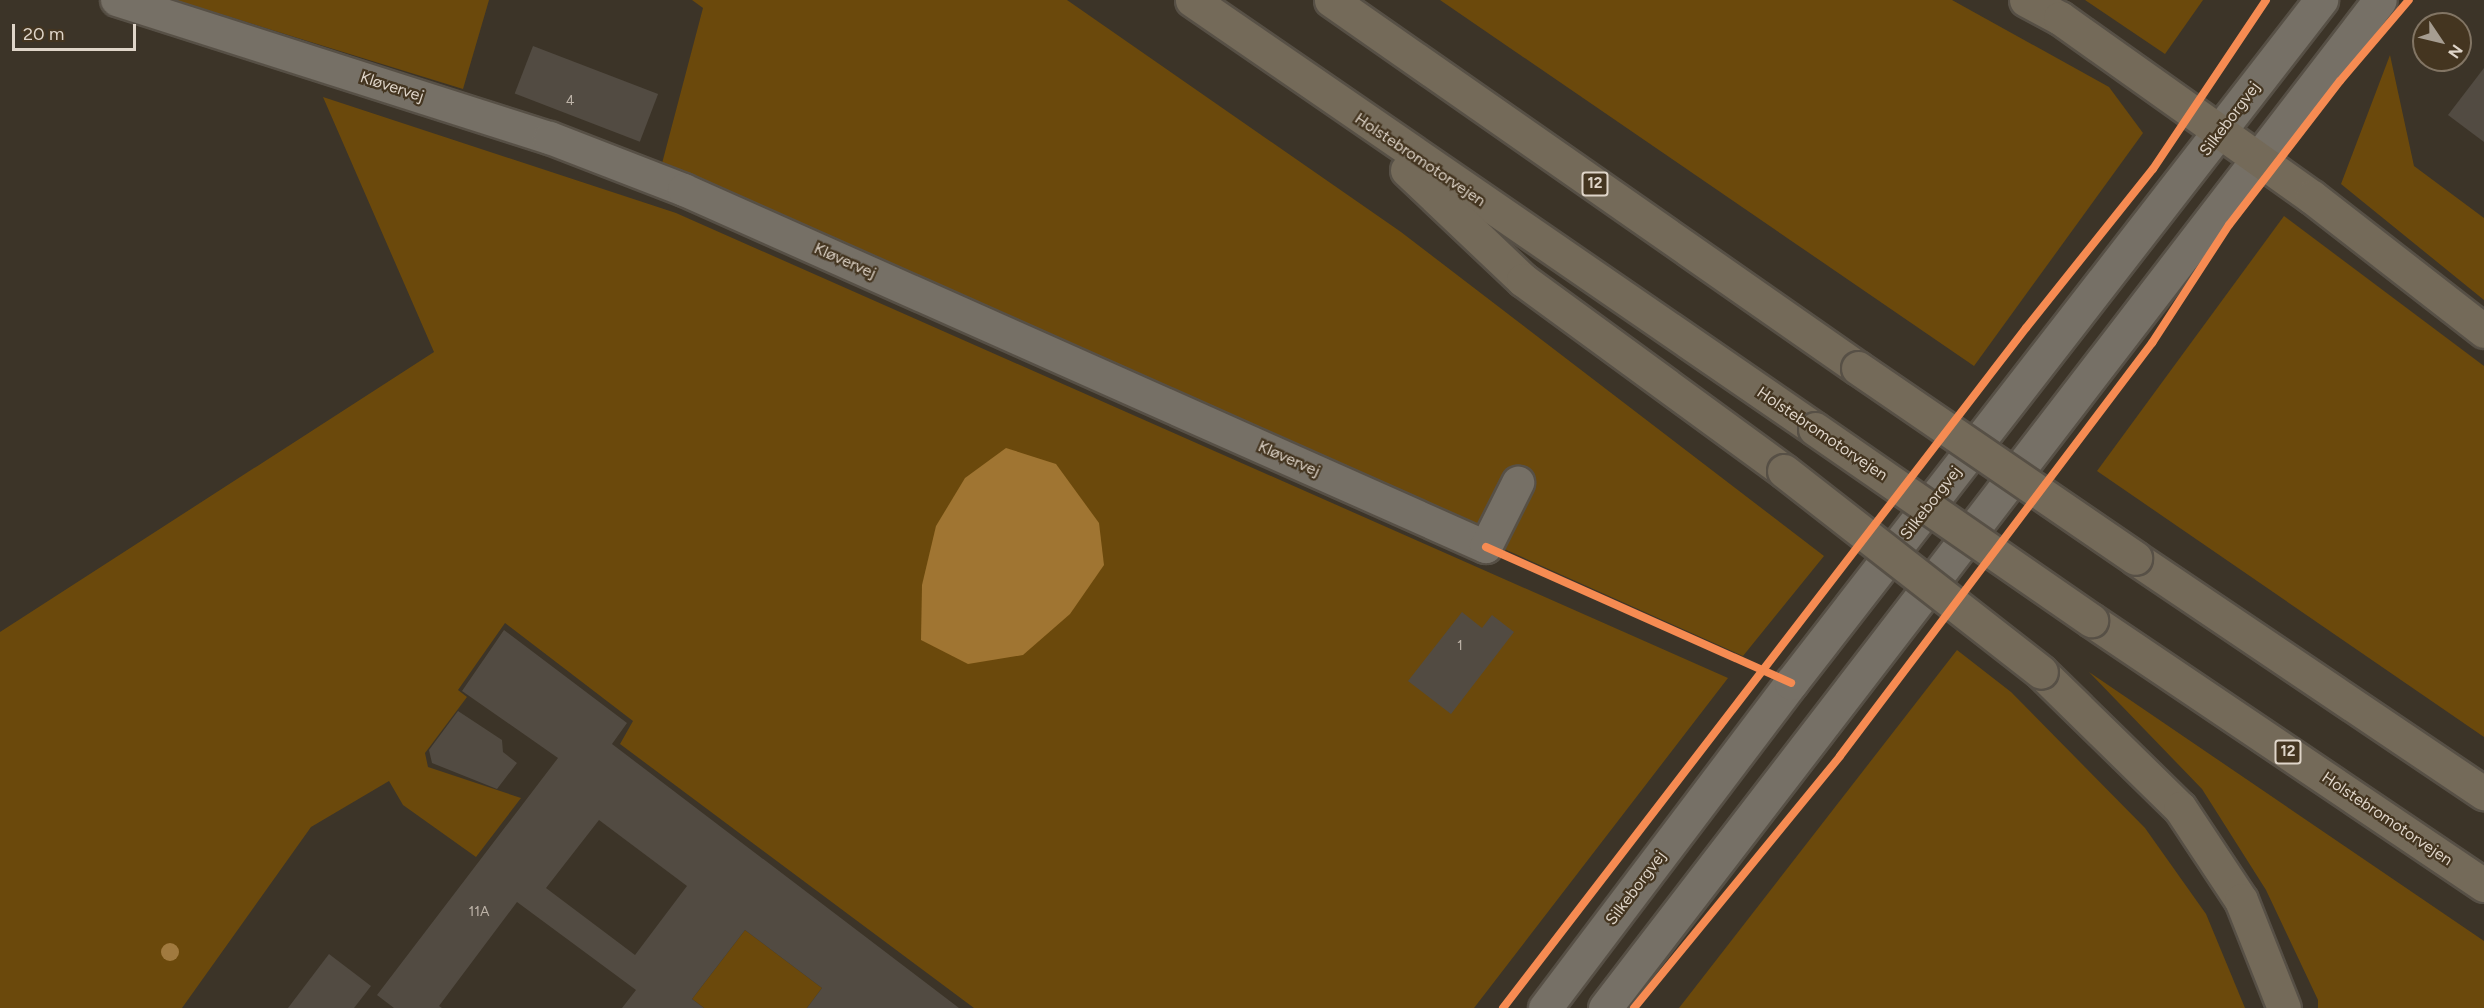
<!DOCTYPE html>
<meta charset="utf-8">
<style>
body{margin:0}
#map{position:relative;width:2484px;height:1008px;overflow:hidden;background:#3c3428;font-family:Figtree,sans-serif}
div>[style]{position:absolute}
.green>*{inset:0;background:#6b490c}
.water>*{inset:0;background:#a07532}
.building>*{inset:0;background:#524b42;transform-origin:0 0}
.roads{filter:drop-shadow(2px 0 #575046) drop-shadow(-2px 0 #575046) drop-shadow(0 2px #575046) drop-shadow(0 -2px #575046)}
.street>*{height:32px;margin:-16px;padding:0 16px;transform-origin:16px;border-radius:16px;background:#767066}
.secondary>*{height:33px;margin:-16.5px;padding:0 16.5px;transform-origin:16.5px;border-radius:16.5px;background:#767066}
.highway>*{height:33px;margin:-16.5px;padding:0 16.5px;transform-origin:16.5px;border-radius:16.5px;background:#746a59}
.bridges{filter:drop-shadow(2px 0 #575046) drop-shadow(-2px 0 #575046) drop-shadow(0 2px #575046) drop-shadow(0 -2px #575046)}
.highway-bridge>*{height:33px;margin:-16.5px;padding:0 16.5px;transform-origin:16.5px;border-radius:16.5px;background:#746a59}
.cycleway>*{height:8px;margin:-4px;padding:0 4px;transform-origin:4px;border-radius:4px;background:#f68b52}
.trees>*{width:18px;height:18px;margin:-9px;border-radius:50%;background:#a17a3f}
span{translate:-50% -50%;white-space:nowrap;text-align:center;line-height:1.15;-webkit-text-stroke:4.5px #443520;paint-order:stroke}
.number-label{font-size:14px;color:#bcb2a7}
.number-label span{-webkit-text-stroke-width:0}
.shield-label span{padding:2px 4px;background:#443520;border:2px solid;border-radius:4px;-webkit-text-stroke-width:0}
.shield-label{font-size:15px;color:#dfd5c9;font-weight:700}
.street-label{font-size:16px;color:#dfd5c9}
.north{position:absolute;left:2412px;top:12px;width:60px;height:60px;box-sizing:border-box;background:#443520;border:2px solid #827564;border-radius:50%;rotate:125deg;font-size:16px;font-weight:700;line-height:24px;text-align:center;color:#dfd5c9}
.north::after{content:'';display:block;margin:auto;width:21px;height:27px;background:#a69d91;clip-path:polygon(50% 0,100% 100%,50% 72%,0 100%)}
.scale{position:absolute;left:12px;top:24px;width:124px;height:27px;box-sizing:border-box;border:3px solid #dfd5c9;border-top:0;padding-left:8px;font-size:18px;line-height:21px;white-space:nowrap;color:#dfd5c9;-webkit-text-stroke:4px #443520;paint-order:stroke}
</style>
<div id="map">
<div class="green">
<div style="clip-path:polygon(175px 0,489px 0,463px 89px)"></div>
<div style="clip-path:polygon(692px 0,1067px 0,1401px 232px,1824px 556px,1743px 656px,660px 171px,703px 8px)"></div>
<div style="clip-path:polygon(1440px 0,1952px 0,2109px 87px,2143px 133px,1974px 366px)"></div>
<div style="clip-path:polygon(2085px 0,2203px 0,2165px 54px)"></div>
<div style="clip-path:polygon(2390px 55px,2414px 166px,2484px 218px,2484px 300px,2341px 184px)"></div>
<div style="clip-path:polygon(323px 97px,676px 213px,1728px 678px,1474px 1008px,974px 1008px,620px 744px,633px 721px,505px 623px,458px 690px,467px 697px,425px 753px,428px 767px,521px 798px,476px 857px,403px 805px,389px 781px,311px 827px,182px 1008px,0 1008px,0 632px,434px 352px)"></div>
<div style="clip-path:polygon(2284px 216px,2484px 366px,2484px 737px,2097px 471px)"></div>
<div style="clip-path:polygon(1957px 650px,2011px 692px,2145px 828px,2206px 914px,2245px 1008px,1679px 1008px)"></div>
<div style="clip-path:polygon(2089px 672px,2484px 941px,2484px 1008px,2318px 1008px,2318px 1000px,2266px 890px,2202px 789px)"></div>
<div style="clip-path:polygon(745px 930px,822px 988px,807px 1008px,704px 1008px,692px 999px)"></div>
</div>
<div class="water">
<div style="clip-path:polygon(1006px 448px,1056px 464px,1099px 523px,1104px 565px,1070px 614px,1023px 655px,968px 664px,921px 640px,922px 585px,936px 526px,965px 478px)"></div>
</div>
<div class="building">
<div style="left:533px;top:46px;width:134px;height:51px;rotate:21deg"></div>
<div style="clip-path:polygon(2484px 68px,2484px 142px,2448px 115px)"></div>
<div style="clip-path:polygon(1462px 612px,1482px 628px,1492px 615px,1514px 632px,1451px 714px,1408px 681px)"></div>
<div style="clip-path:polygon(evenodd,504px 630px,627px 723px,612px 744px,959px 1008px,807px 1008px,822px 988px,745px 930px,692px 999px,704px 1008px,622px 1008px,636px 990px,517px 902px,439px 1006px,442px 1008px,394px 1008px,377px 995px,558px 758px,462px 691px,504px 630px,599px 820px,687px 886px,635px 955px,546px 888px,599px 820px)"></div>
<div style="clip-path:polygon(458px 711px,502px 740px,503px 752px,517px 763px,497px 789px,432px 763px,429px 750px)"></div>
<div style="clip-path:polygon(329px 954px,371px 986px,354px 1008px,288px 1008px)"></div>
</div>
<div class="roads">
<div class="street">
<div style="left:117px;top:0;width:454px;rotate:17.7deg"></div>
<div style="left:550px;top:138px;width:144px;rotate:21.2deg"></div>
<div style="left:684px;top:190px;width:878px;rotate:24deg"></div>
<div style="left:1486px;top:547px;width:72px;rotate:-63.4deg"></div>
</div>
<div class="secondary">
<div style="left:1545px;top:1008px;width:408px;rotate:-52.9deg"></div>
<div style="left:1791px;top:683px;width:865px;rotate:-52.19deg"></div>
<div style="left:1605px;top:1008px;width:1271px;rotate:-52.45deg"></div>
</div>
<div class="highway">
<div style="left:1192px;top:0;width:756px;rotate:34.55deg"></div>
<div style="left:1331px;top:0;width:643px;rotate:34.93deg"></div>
<div style="left:2026px;top:0;width:38px;rotate:28deg"></div>
<div style="left:2060px;top:18px;width:309px;rotate:35.4deg"></div>
<div style="left:2312px;top:197px;width:218px;rotate:37.9deg"></div>
<div style="left:1407px;top:170px;width:160px;rotate:43.5deg"></div>
<div style="left:1523px;top:280px;width:323px;rotate:36.2deg"></div>
<div style="left:2135px;top:558px;width:421px;rotate:34deg"></div>
<div style="left:2091px;top:620px;width:474px;rotate:34deg"></div>
<div style="left:2041px;top:672px;width:194px;rotate:44.4deg"></div>
<div style="left:2180px;top:808px;width:110px;rotate:56.5deg"></div>
<div style="left:2241px;top:900px;width:116px;rotate:68.3deg"></div>
</div>
</div>
<div class="bridges">
<div class="highway-bridge">
<div style="left:1858px;top:368px;width:336px;rotate:34.4deg"></div>
<div style="left:1815px;top:429px;width:336px;rotate:34.7deg"></div>
<div style="left:1784px;top:471px;width:326px;rotate:38deg"></div>
</div>
</div>
<div class="cycleway">
<div style="left:1486px;top:547px;width:334px;rotate:24deg"></div>
<div style="left:1503px;top:1008px;width:858px;rotate:-52.44deg"></div>
<div style="left:2026px;top:328px;width:203px;rotate:-51.4deg"></div>
<div style="left:2153px;top:169px;width:203px;rotate:-56.2deg"></div>
<div style="left:1634px;top:1008px;width:325px;rotate:-50.7deg"></div>
<div style="left:1840px;top:756px;width:518px;rotate:-52.93deg"></div>
<div style="left:2152px;top:343px;width:141px;rotate:-56.9deg"></div>
<div style="left:2229px;top:225px;width:182px;rotate:-52.4deg"></div>
<div style="left:2340px;top:81px;width:106px;rotate:-49.6deg"></div>
</div>
<div class="trees">
<div style="left:170px;top:952px"></div>
</div>
<div class="number-label">
<span style="left:570px;top:101px">4</span>
<span style="left:1460px;top:646px">1</span>
<span style="left:479px;top:912px">11A</span>
</div>
<div class="shield-label">
<span style="left:1595px;top:184px">12</span>
<span style="left:2288px;top:752px">12</span>
</div>
<div class="street-label">
<span style="left:392px;top:87px;rotate:18deg">Kløvervej</span>
<span style="left:2230px;top:119px;rotate:-53deg">Silkeborgvej</span>
<span style="left:1420px;top:160px;rotate:34deg">Holstebromotorvejen</span>
<span style="left:845px;top:261px;rotate:24deg">Kløvervej</span>
<span style="left:1822px;top:434px;rotate:34deg">Holstebromotorvejen</span>
<span style="left:1289px;top:459px;rotate:24deg">Kløvervej</span>
<span style="left:1931px;top:503px;rotate:-52deg">Silkeborgvej</span>
<span style="left:2387px;top:819px;rotate:34deg">Holstebromotorvejen</span>
<span style="left:1636px;top:888px;rotate:-53deg">Silkeborgvej</span>
</div>
<div class="north">N</div>
<div class="scale">20 m</div>
</div>
